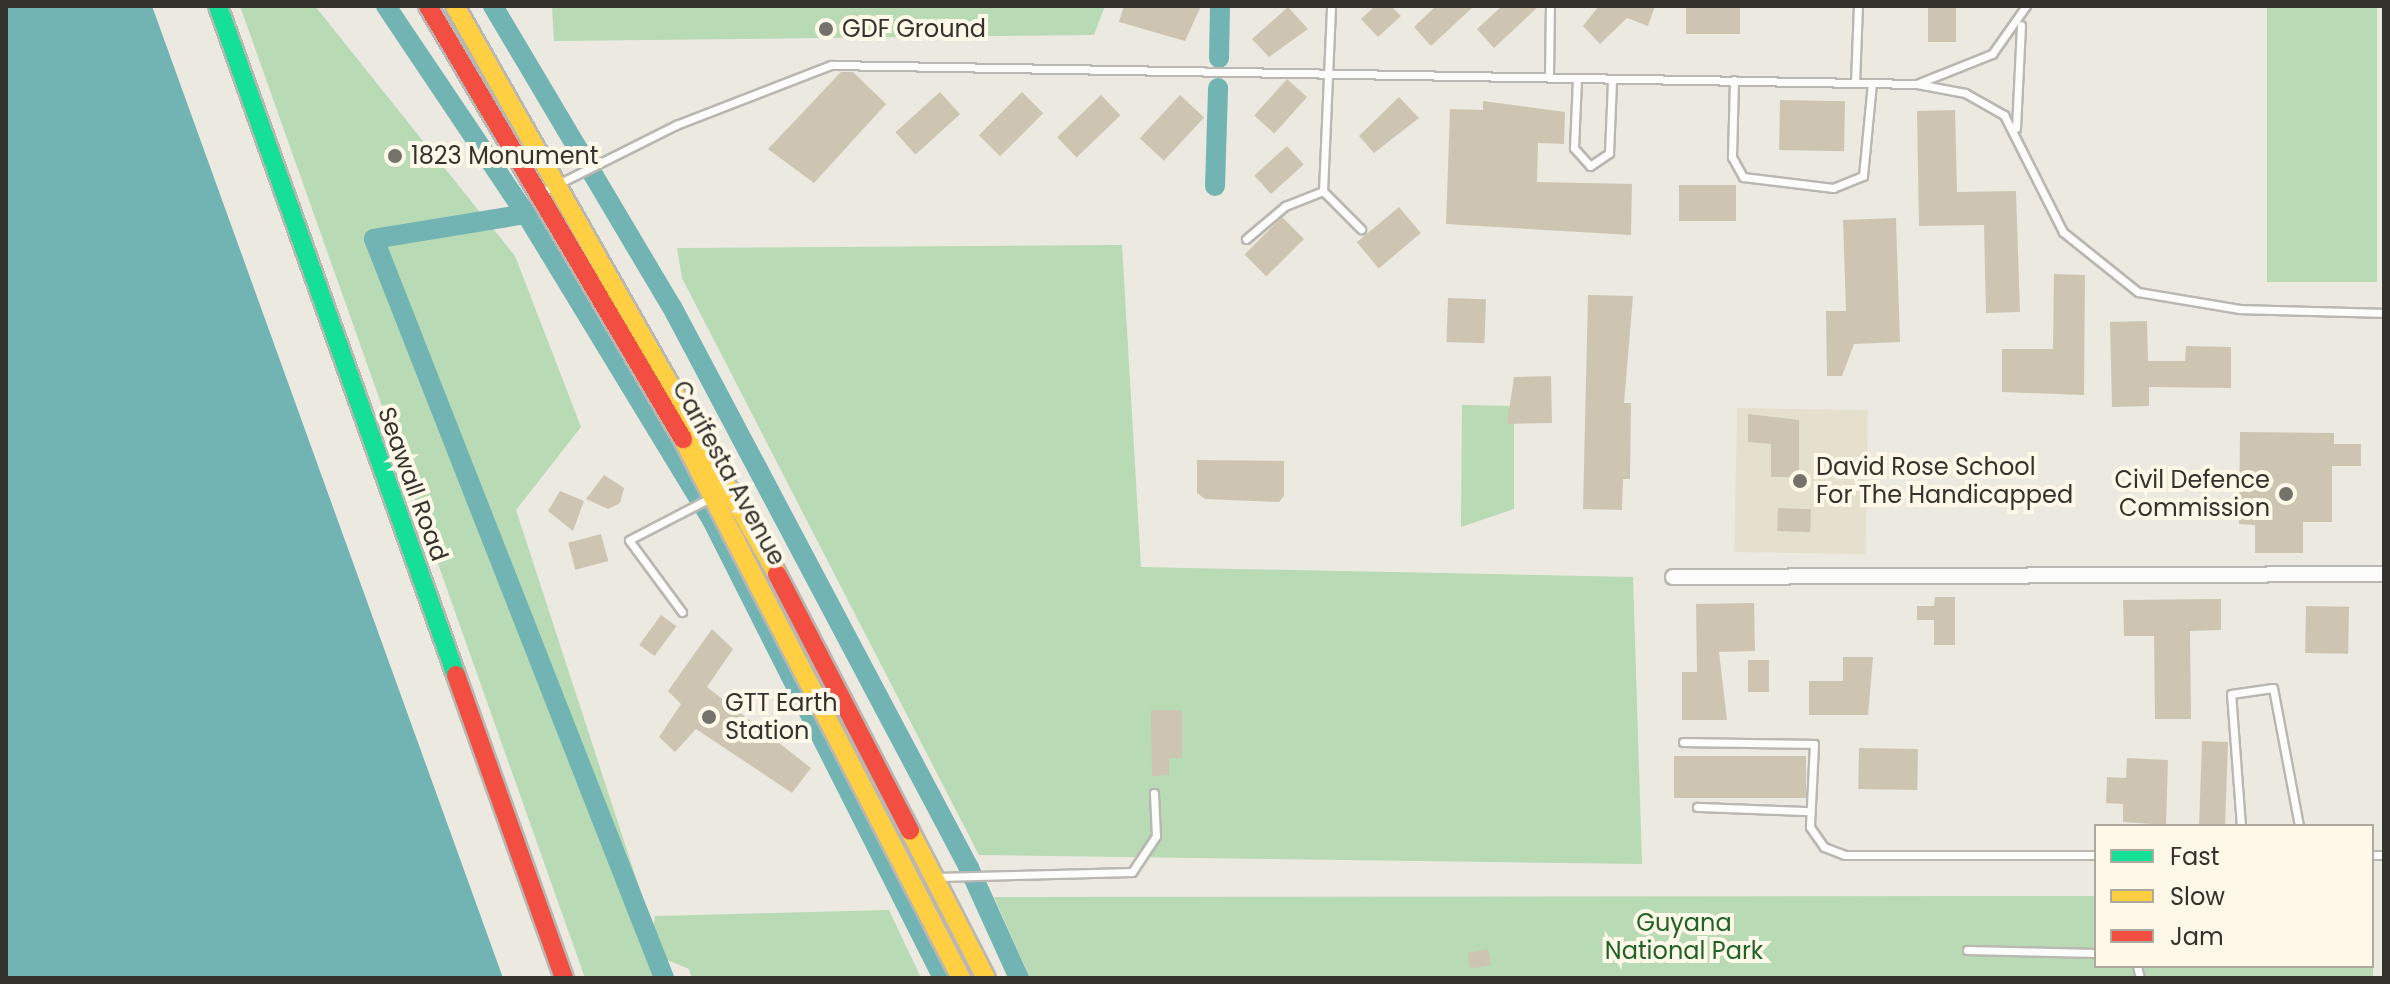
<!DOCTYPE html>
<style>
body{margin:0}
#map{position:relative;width:2390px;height:984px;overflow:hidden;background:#ece9e0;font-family:Poppins,sans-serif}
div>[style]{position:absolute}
.built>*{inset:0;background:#e5dfce;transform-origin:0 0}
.green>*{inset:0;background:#b8dab5;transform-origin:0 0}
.water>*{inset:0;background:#72b4b3}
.canal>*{height:20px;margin:-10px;padding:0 10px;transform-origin:10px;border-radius:10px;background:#72b4b3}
.building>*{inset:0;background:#cdc5b1;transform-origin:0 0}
.roads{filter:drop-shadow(2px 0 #b9b7b1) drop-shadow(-2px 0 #b9b7b1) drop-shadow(0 2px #b9b7b1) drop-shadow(0 -2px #b9b7b1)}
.lane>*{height:7px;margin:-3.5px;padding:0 3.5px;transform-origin:3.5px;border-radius:3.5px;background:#fcfcfa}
.street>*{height:14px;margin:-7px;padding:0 7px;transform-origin:7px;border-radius:7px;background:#fcfcfa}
.fast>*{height:18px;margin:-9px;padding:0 9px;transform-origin:9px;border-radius:9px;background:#16e098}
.slow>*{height:18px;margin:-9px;padding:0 9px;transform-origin:9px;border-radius:9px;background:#ffcf43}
.jam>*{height:18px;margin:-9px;padding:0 9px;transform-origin:9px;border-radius:9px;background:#f24e42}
.dots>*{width:22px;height:22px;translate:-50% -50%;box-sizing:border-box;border:4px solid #fef8e8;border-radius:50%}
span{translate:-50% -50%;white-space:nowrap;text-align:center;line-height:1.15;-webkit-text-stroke:8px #fef8e8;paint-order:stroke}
.poi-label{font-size:24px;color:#34322c}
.left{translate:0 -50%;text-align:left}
.right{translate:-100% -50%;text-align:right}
.street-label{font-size:24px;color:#34322c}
.park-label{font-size:24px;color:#206329}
.frame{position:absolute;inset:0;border:8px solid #34322c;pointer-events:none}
.legend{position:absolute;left:2094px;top:824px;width:280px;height:144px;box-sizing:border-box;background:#fef8e8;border:2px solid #ada99d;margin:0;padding:10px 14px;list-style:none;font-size:24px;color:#34322c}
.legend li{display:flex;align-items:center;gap:16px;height:40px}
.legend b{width:40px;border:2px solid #ada99d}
</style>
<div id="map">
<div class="built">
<div style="left:1737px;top:408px;width:131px;height:144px;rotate:1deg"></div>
</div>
<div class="green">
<div style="clip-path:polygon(240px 6px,315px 6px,515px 256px,581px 427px,516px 510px,653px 930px,655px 916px,889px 910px,921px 978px,692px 978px,689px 969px,665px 959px,671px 978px,585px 978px)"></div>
<div style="clip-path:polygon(552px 6px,1105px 6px,1094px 35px,554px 41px)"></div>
<div style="left:2267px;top:6px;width:110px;height:276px"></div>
<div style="clip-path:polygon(1122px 245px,1141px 567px,1633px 577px,1642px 864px,979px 855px,682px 278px,677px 248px)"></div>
<div style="clip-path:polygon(1462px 405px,1514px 406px,1514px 509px,1461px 527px)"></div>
<div style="clip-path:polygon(2096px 896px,2096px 966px,2372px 966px,2374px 896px,2373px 978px,1030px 978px,994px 897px)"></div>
</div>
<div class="water">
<div style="clip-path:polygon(6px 6px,152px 6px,503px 978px,6px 978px)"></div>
</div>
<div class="canal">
<div style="left:386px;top:6px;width:251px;rotate:56.1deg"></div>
<div style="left:526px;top:214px;width:358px;rotate:58.7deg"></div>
<div style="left:712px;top:520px;width:513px;rotate:63.24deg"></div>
<div style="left:493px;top:6px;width:350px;rotate:59.3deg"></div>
<div style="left:672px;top:307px;width:635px;rotate:62.1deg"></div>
<div style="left:969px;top:868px;width:121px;rotate:65.6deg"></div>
<div style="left:1219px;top:58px;width:52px;rotate:-88.9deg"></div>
<div style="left:1215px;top:186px;width:98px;rotate:-88.2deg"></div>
<div style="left:526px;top:214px;width:154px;rotate:170.7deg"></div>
<div style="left:374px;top:239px;width:794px;rotate:68.57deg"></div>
</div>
<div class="building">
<div style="clip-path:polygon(1124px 6px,1201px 6px,1185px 41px,1119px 22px)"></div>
<div style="clip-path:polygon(1375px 6px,1391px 6px,1401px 16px,1378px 37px,1361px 19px)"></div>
<div style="clip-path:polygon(1436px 6px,1474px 6px,1431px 46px,1414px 27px)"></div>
<div style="clip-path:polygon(1502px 6px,1539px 6px,1494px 48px,1477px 29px)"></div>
<div style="clip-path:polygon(1599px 6px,1655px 6px,1648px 26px,1627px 18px,1600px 44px,1583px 26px)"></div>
<div style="left:1686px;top:6px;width:54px;height:28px"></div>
<div style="left:1928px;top:6px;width:28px;height:36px"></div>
<div style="clip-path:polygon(1288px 7px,1308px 29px,1269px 57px,1252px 39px)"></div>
<div style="clip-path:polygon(841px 72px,853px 72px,886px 104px,814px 183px,768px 149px)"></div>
<div style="left:1287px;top:79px;width:27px;height:49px;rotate:42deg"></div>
<div style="left:940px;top:92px;width:30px;height:60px;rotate:48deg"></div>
<div style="left:1022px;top:92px;width:30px;height:61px;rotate:45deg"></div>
<div style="left:1101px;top:95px;width:28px;height:61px;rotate:46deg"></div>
<div style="left:1180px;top:95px;width:33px;height:59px;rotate:43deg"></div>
<div style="clip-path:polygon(1399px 97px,1419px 118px,1374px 153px,1359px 136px)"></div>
<div style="left:1780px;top:100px;width:65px;height:50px;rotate:1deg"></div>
<div style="clip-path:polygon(1483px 101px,1565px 112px,1564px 144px,1538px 143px,1537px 182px,1632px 184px,1631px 235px,1446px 224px,1450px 109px,1483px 110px)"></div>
<div style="clip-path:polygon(1955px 110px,1957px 192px,2016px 191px,2020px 312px,1986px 313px,1984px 225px,1919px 226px,1917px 111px)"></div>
<div style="left:1287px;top:146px;width:25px;height:44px;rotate:48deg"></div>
<div style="left:1679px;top:185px;width:57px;height:36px"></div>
<div style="left:1399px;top:207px;width:34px;height:55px;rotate:50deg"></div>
<div style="left:1282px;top:217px;width:31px;height:53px;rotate:45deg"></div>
<div style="clip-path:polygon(1896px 218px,1900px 342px,1854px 344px,1842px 376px,1827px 376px,1826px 311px,1846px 311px,1843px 220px)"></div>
<div style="clip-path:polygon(2054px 274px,2085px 275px,2084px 395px,2002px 392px,2002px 349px,2053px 349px)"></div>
<div style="clip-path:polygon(1588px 295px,1633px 296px,1624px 403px,1631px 403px,1630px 479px,1623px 479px,1622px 510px,1583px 509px)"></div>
<div style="left:1448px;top:298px;width:38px;height:44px;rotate:2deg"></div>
<div style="clip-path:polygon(2147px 321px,2148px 361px,2185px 361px,2186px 346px,2231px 347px,2231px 388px,2149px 387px,2149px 406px,2112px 407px,2110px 322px)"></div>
<div style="clip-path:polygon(1551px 376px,1552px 423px,1507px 424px,1514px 377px)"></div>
<div style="clip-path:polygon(1748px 414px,1799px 420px,1799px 477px,1771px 477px,1771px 444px,1748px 442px)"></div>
<div style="clip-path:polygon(2240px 432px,2334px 433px,2334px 444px,2361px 444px,2361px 466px,2332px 466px,2332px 522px,2303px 522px,2303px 553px,2255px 553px,2255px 525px,2239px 524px)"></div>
<div style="clip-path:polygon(1197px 460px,1284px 461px,1284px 496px,1279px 502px,1205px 499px,1197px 493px)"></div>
<div style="clip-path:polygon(604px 475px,624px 488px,620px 503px,608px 509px,586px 499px)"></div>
<div style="clip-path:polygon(560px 491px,584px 501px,573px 531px,548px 511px)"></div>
<div style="left:1778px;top:508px;width:33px;height:23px;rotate:2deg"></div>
<div style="left:601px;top:534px;width:28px;height:34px;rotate:75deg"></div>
<div style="clip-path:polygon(1935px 597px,1955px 597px,1955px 645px,1934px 645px,1934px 620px,1917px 620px,1917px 606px,1934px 606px)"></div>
<div style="clip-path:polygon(2221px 599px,2221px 630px,2190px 631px,2191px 719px,2155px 719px,2154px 636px,2124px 636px,2123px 600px)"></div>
<div style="clip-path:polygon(1754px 603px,1755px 651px,1719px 652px,1727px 720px,1682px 720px,1682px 672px,1697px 672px,1696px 604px)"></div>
<div style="left:2306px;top:606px;width:43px;height:47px;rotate:1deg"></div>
<div style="left:661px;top:615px;width:19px;height:37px;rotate:36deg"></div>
<div style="clip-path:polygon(712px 629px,733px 649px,707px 687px,811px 768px,792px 793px,696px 729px,675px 752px,659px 737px,681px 704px,668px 691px)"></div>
<div style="clip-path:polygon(1843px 657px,1873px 657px,1868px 715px,1809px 715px,1809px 681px,1843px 681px)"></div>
<div style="left:1769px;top:660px;width:32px;height:21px;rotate:90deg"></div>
<div style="clip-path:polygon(1151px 710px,1182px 710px,1182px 758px,1169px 758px,1169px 775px,1152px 776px)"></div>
<div style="left:2202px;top:741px;width:26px;height:84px;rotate:2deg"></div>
<div style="left:1859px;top:748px;width:59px;height:41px;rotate:1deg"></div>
<div style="left:1674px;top:756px;width:132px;height:42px"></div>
<div style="clip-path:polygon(2127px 758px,2168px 760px,2166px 825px,2123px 822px,2123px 804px,2106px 803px,2107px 777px,2126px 778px)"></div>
<div style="left:1488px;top:949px;width:16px;height:21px;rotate:79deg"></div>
</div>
<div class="roads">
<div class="lane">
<div style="left:1549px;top:75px;width:69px;rotate:-89.2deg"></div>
<div style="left:1577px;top:79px;width:69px;rotate:92.5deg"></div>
<div style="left:1574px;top:148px;width:24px;rotate:48deg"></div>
<div style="left:1590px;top:166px;width:23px;rotate:-34deg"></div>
<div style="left:1609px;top:153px;width:73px;rotate:-87.6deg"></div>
<div style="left:1734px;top:80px;width:77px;rotate:91.5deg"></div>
<div style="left:1732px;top:157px;width:23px;rotate:61deg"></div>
<div style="left:1743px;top:177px;width:91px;rotate:7deg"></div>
<div style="left:1833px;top:188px;width:32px;rotate:-22deg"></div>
<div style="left:1863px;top:176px;width:93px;rotate:-84.5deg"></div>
<div style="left:1855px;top:83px;width:77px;rotate:-87.8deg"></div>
<div style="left:1919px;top:83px;width:79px;rotate:-21.7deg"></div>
<div style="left:1992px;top:54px;width:59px;rotate:-54.7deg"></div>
<div style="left:2016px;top:128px;width:103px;rotate:-87.2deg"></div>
<div style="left:1323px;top:191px;width:185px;rotate:-87.5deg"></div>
<div style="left:1323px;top:191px;width:54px;rotate:45deg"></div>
<div style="left:542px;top:192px;width:150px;rotate:-26.6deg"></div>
<div style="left:676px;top:125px;width:166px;rotate:-21.2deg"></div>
<div style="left:831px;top:65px;width:1086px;rotate:1deg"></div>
<div style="left:1917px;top:84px;width:49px;rotate:10.6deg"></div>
<div style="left:1965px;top:93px;width:45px;rotate:29.4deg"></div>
<div style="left:2004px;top:115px;width:131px;rotate:63.2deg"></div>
<div style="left:2063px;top:232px;width:96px;rotate:38.7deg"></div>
<div style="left:2138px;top:292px;width:103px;rotate:9.5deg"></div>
<div style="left:2240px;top:309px;width:144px;rotate:1.6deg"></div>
<div style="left:1246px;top:239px;width:51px;rotate:-40.2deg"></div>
<div style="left:1285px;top:206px;width:41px;rotate:-21.5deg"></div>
<div style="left:682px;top:612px;width:89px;rotate:-126.4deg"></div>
<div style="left:629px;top:540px;width:96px;rotate:-27.4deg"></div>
<div style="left:1683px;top:742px;width:131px;rotate:0.9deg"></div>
<div style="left:1814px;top:744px;width:83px;rotate:92.8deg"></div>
<div style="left:1810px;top:827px;width:24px;rotate:55deg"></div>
<div style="left:1824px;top:847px;width:22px;rotate:21deg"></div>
<div style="left:1845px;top:855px;width:251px"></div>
<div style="left:1697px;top:807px;width:110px;rotate:2.1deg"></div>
<div style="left:2241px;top:826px;width:132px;rotate:-94.3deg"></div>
<div style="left:2231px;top:694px;width:42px;rotate:-8.1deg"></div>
<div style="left:2273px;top:688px;width:140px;rotate:79.3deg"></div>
<div style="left:2372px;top:855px;width:12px"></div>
<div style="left:937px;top:877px;width:195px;rotate:-1.5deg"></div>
<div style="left:1132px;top:872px;width:43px;rotate:-56.3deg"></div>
<div style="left:1156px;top:836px;width:43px;rotate:-92.7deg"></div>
<div style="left:1967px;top:950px;width:129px;rotate:1.3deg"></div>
<div style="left:2137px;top:966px;width:12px;rotate:76deg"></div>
</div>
<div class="street">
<div style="left:1673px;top:577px;width:711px;rotate:-0.24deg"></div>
</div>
<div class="fast">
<div style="left:218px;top:6px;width:710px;rotate:70.42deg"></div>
</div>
<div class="slow">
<div style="left:455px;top:6px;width:653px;rotate:60.45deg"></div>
<div style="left:683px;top:439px;width:606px;rotate:62.72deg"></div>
<div style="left:910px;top:831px;width:165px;rotate:62.7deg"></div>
</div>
<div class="jam">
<div style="left:428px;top:6px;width:503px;rotate:59.51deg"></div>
<div style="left:777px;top:574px;width:289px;rotate:62.6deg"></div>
<div style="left:456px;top:675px;width:322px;rotate:70.4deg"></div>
</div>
</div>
<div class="dots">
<div style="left:826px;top:29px;background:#74726b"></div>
<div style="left:395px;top:156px;background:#74726b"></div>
<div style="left:1800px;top:481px;background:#74726b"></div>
<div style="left:2286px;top:494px;background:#74726b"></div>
<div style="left:709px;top:717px;background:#74726b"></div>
</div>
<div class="poi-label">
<span class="left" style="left:842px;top:29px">GDF Ground</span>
<span class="left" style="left:411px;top:156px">1823 Monument</span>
<span class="left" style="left:1816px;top:481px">David Rose School<br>For The Handicapped</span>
<span class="right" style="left:2270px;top:494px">Civil Defence<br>Commission</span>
<span class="left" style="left:725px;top:717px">GTT Earth<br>Station</span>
</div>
<div class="street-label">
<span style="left:729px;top:473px;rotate:61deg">Carifesta Avenue</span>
<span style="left:413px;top:484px;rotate:70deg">Seawall Road</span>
</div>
<div class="park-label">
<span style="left:1684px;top:937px">Guyana<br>National Park</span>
</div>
<div class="frame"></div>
<ul class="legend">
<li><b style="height:10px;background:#16e098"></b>Fast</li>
<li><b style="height:10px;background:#ffcf43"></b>Slow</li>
<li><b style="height:10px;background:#f24e42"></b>Jam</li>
</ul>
</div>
